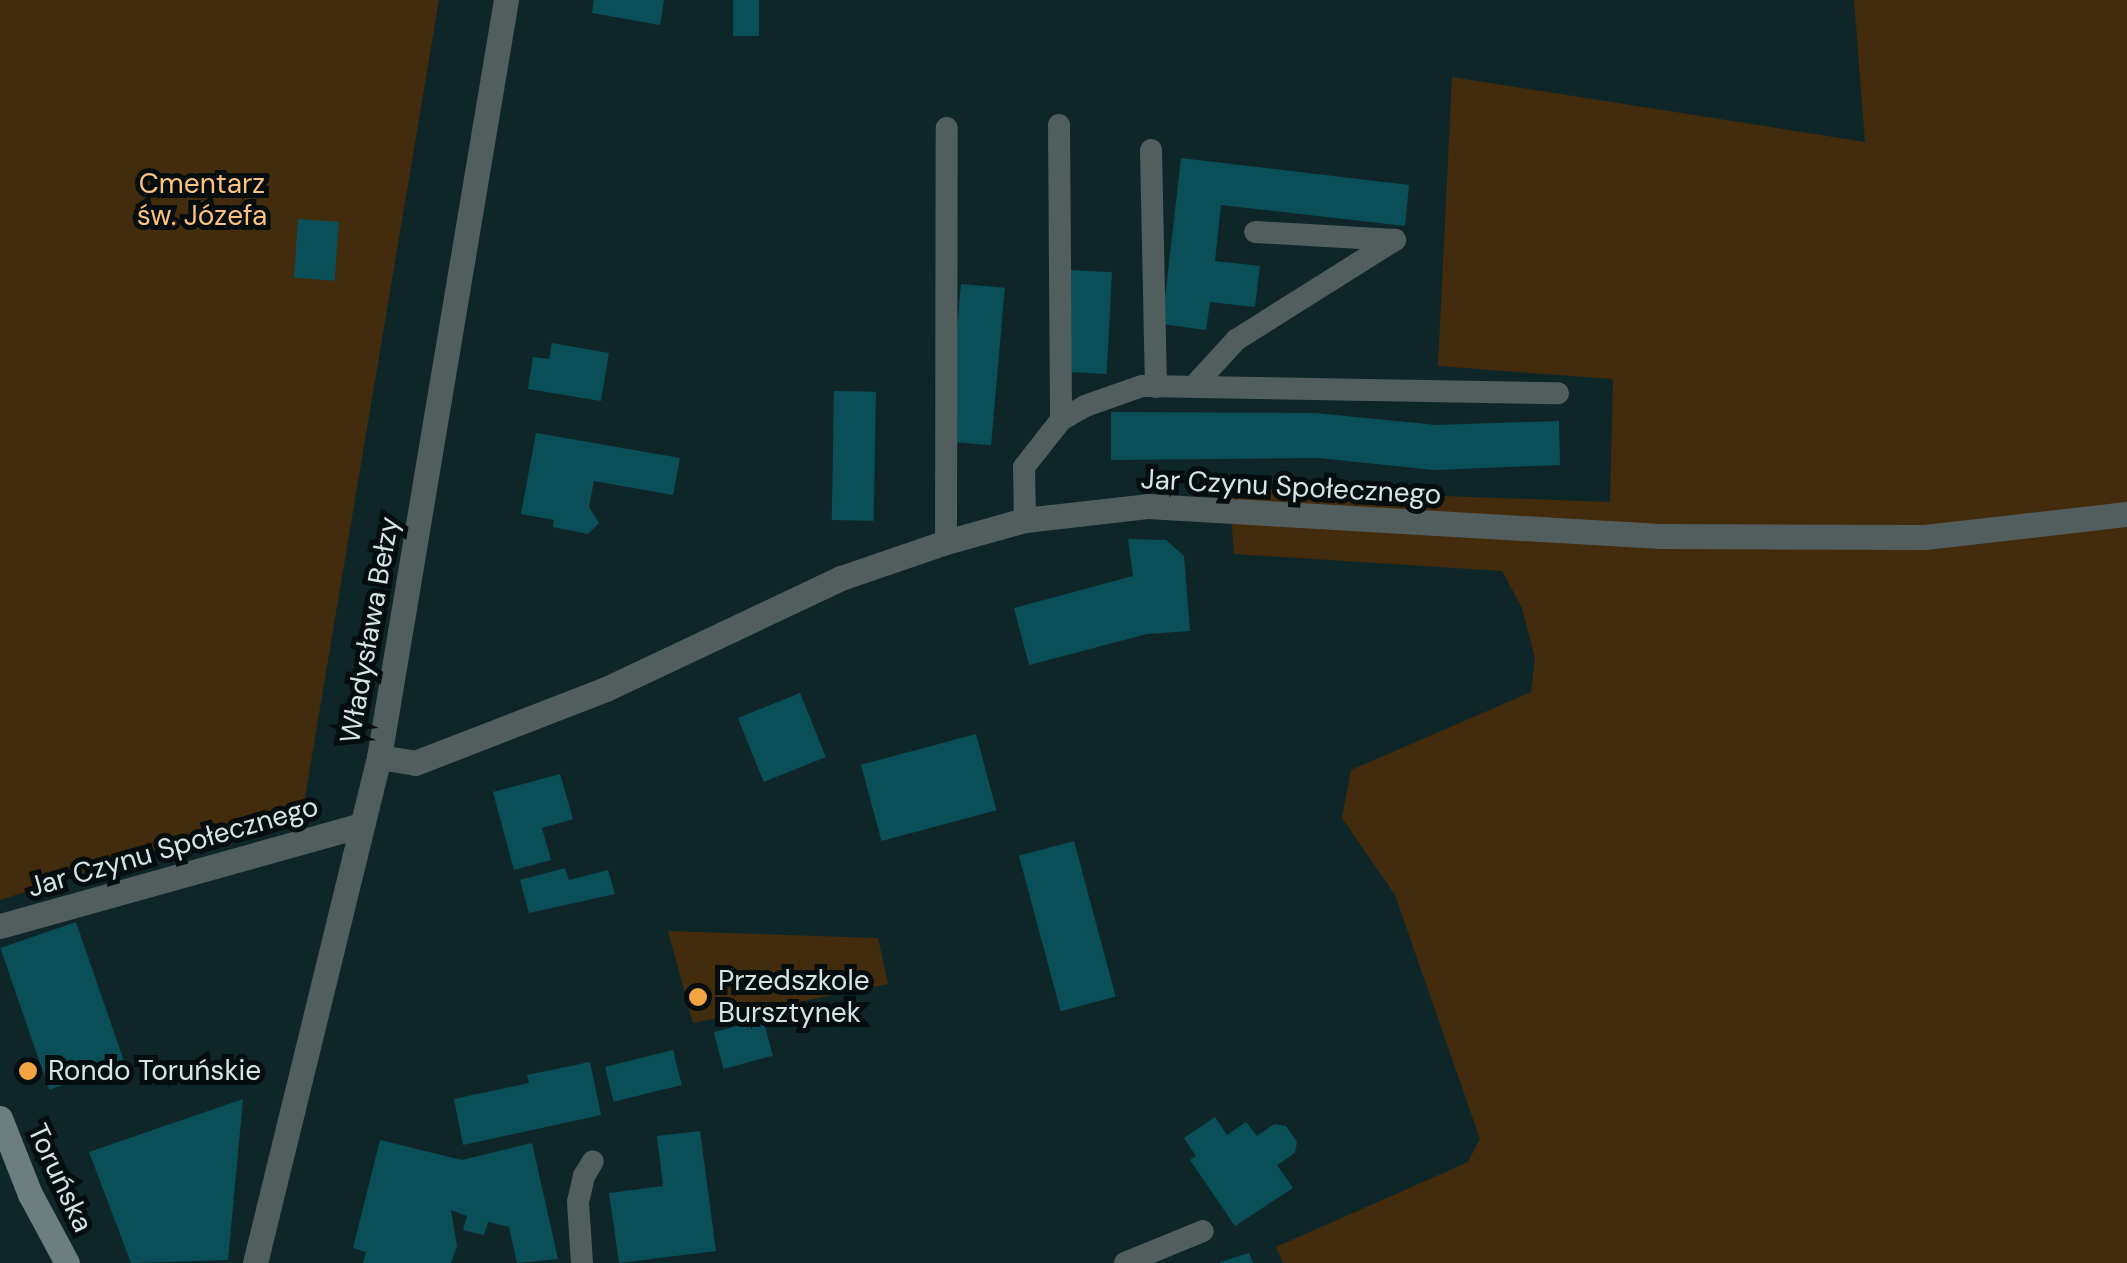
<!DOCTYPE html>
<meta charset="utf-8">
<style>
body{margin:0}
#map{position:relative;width:2127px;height:1263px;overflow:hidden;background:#0f2629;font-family:"DM Sans",sans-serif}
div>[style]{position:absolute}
.green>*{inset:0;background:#432b0e}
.building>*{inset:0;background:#0a4f57;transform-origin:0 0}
.service>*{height:22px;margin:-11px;padding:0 11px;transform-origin:11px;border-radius:11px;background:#525d5e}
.pedestrian>*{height:25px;margin:-12.5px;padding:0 12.5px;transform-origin:12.5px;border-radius:12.5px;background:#525d5e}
.minor>*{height:25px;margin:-12.5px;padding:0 12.5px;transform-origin:12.5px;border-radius:12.5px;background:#525d5e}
.secondary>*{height:25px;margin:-12.5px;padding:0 12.5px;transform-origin:12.5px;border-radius:12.5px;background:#6d7e80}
.dots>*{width:28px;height:28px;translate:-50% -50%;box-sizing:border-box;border:5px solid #050d0f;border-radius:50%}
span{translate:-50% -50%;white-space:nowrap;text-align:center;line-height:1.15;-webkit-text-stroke:10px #050d0f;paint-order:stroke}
.park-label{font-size:28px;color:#fec27e}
.street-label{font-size:28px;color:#d6e4e6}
.poi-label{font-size:28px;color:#d6e4e6}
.left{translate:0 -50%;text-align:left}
</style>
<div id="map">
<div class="green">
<div style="clip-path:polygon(0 0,439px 0,304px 803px,0 900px)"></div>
<div style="clip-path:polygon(1854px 0,2127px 0,2127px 1263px,1283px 1263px,1276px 1247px,1468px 1162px,1480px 1139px,1395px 895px,1342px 818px,1351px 770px,1531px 692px,1535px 658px,1522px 608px,1502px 571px,1234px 554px,1229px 488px,1610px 502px,1613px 379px,1438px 366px,1452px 77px,1865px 142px)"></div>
<div style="clip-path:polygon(668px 931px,878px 938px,888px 984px,693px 1023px)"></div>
</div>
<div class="building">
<div style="clip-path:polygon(594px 0,664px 0,660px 25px,592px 13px)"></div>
<div style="left:733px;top:0;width:26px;height:36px"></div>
<div style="clip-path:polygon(1181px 158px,1409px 185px,1405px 226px,1221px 205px,1215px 261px,1260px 266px,1255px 307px,1210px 302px,1206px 330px,1162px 324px)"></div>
<div style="left:298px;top:219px;width:41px;height:59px;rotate:4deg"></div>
<div style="left:1070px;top:270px;width:42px;height:102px;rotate:3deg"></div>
<div style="left:961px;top:284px;width:44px;height:158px;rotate:5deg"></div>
<div style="clip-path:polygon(552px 343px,609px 353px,601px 401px,528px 389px,533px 357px,549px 359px)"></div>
<div style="left:834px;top:391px;width:42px;height:129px;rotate:1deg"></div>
<div style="clip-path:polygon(1111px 412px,1315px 413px,1436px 425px,1559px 421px,1560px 465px,1434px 470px,1318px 458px,1111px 460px)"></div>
<div style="clip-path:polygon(536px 433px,680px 458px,673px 495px,594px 481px,589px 507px,599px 523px,588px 534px,553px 527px,554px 520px,521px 514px)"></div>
<div style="clip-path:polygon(1128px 539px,1166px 540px,1184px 556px,1190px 631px,1147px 634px,1029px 665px,1014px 608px,1133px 576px)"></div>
<div style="left:800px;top:693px;width:69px;height:67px;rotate:68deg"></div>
<div style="left:976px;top:734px;width:79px;height:119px;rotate:75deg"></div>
<div style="clip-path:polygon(560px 774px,573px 819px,542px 828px,551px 860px,514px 870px,493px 792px)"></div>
<div style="left:1074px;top:841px;width:161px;height:57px;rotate:75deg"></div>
<div style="clip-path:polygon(565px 868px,569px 880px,608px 870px,615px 894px,529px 913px,520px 880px)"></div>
<div style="left:76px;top:922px;width:150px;height:80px;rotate:71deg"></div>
<div style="left:763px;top:1019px;width:38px;height:51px;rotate:75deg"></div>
<div style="left:673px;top:1050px;width:36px;height:70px;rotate:76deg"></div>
<div style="clip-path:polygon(590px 1062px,601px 1115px,463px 1145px,454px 1099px,529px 1083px,527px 1075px)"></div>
<div style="clip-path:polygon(243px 1099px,228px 1260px,131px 1263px,89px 1152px)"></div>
<div style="clip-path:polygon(1215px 1117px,1227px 1135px,1246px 1122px,1257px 1136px,1274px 1124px,1286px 1126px,1297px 1142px,1295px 1153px,1277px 1165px,1293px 1188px,1235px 1226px,1190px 1160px,1196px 1156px,1184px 1138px)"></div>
<div style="clip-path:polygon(700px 1131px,716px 1251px,619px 1263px,609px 1193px,663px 1186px,657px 1136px)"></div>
<div style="clip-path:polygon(380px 1140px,462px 1160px,532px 1143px,558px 1259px,517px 1263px,509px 1227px,488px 1222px,484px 1235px,463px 1230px,467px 1216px,451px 1210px,457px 1246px,451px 1263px,363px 1263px,366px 1252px,353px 1248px)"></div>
<div style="clip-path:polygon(1249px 1253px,1253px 1263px,1220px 1263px,1220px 1262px)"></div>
</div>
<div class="service">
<div style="left:1059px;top:125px;width:295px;rotate:89.6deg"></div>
<div style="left:1151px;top:150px;width:237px;rotate:88.8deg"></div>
<div style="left:1193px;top:387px;width:64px;rotate:-47.5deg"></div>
<div style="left:1236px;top:340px;width:188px;rotate:-32.2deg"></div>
<div style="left:1395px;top:240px;width:140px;rotate:-176.7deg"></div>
<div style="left:1025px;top:520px;width:53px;rotate:-91.1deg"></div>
<div style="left:1024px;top:467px;width:60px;rotate:-51.8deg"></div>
<div style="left:1061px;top:420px;width:28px;rotate:-30deg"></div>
<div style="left:1085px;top:406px;width:60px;rotate:-19.3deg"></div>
<div style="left:1142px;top:386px;width:416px;rotate:1deg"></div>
<div style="left:946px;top:542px;width:414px;rotate:-89.9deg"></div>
<div style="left:582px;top:1263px;width:61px;rotate:-93.8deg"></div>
<div style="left:578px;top:1202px;width:27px;rotate:-77deg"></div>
<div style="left:584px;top:1176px;width:17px;rotate:-59deg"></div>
<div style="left:1125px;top:1263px;width:84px;rotate:-22.3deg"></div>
</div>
<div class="pedestrian">
<div style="left:1147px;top:506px;width:514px;rotate:3.35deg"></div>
<div style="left:1660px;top:536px;width:265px;rotate:0.2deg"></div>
<div style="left:1925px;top:537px;width:203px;rotate:-6.5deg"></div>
<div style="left:0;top:926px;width:375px;rotate:-15.6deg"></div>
</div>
<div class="minor">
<div style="left:379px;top:757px;width:36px;rotate:9deg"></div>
<div style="left:415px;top:763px;width:205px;rotate:-21.2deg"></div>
<div style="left:606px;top:689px;width:260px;rotate:-25.3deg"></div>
<div style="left:841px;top:578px;width:111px;rotate:-18.9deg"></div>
<div style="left:946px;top:542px;width:82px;rotate:-15.6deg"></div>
<div style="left:1025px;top:520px;width:123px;rotate:-6.5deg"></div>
<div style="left:255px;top:1263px;width:521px;rotate:-76.23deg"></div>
<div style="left:379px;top:757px;width:768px;rotate:-80.48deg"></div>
</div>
<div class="secondary">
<div style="left:0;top:1118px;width:82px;rotate:68.5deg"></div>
<div style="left:30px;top:1194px;width:78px;rotate:61.8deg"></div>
</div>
<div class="dots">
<div style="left:698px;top:997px;background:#f2a541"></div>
<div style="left:28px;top:1071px;background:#f2a541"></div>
</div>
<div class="park-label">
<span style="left:202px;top:200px">Cmentarz<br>św. Józefa</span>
</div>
<div class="street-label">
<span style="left:1291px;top:487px;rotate:3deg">Jar Czynu Społecznego</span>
<span style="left:370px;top:630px;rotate:-80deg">Władysława Bełzy</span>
<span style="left:173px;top:847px;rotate:-16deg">Jar Czynu Społecznego</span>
<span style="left:60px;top:1178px;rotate:65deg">Toruńska</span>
</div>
<div class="poi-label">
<span class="left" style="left:718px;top:997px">Przedszkole<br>Bursztynek</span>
<span class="left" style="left:48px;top:1071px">Rondo Toruńskie</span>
</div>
</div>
